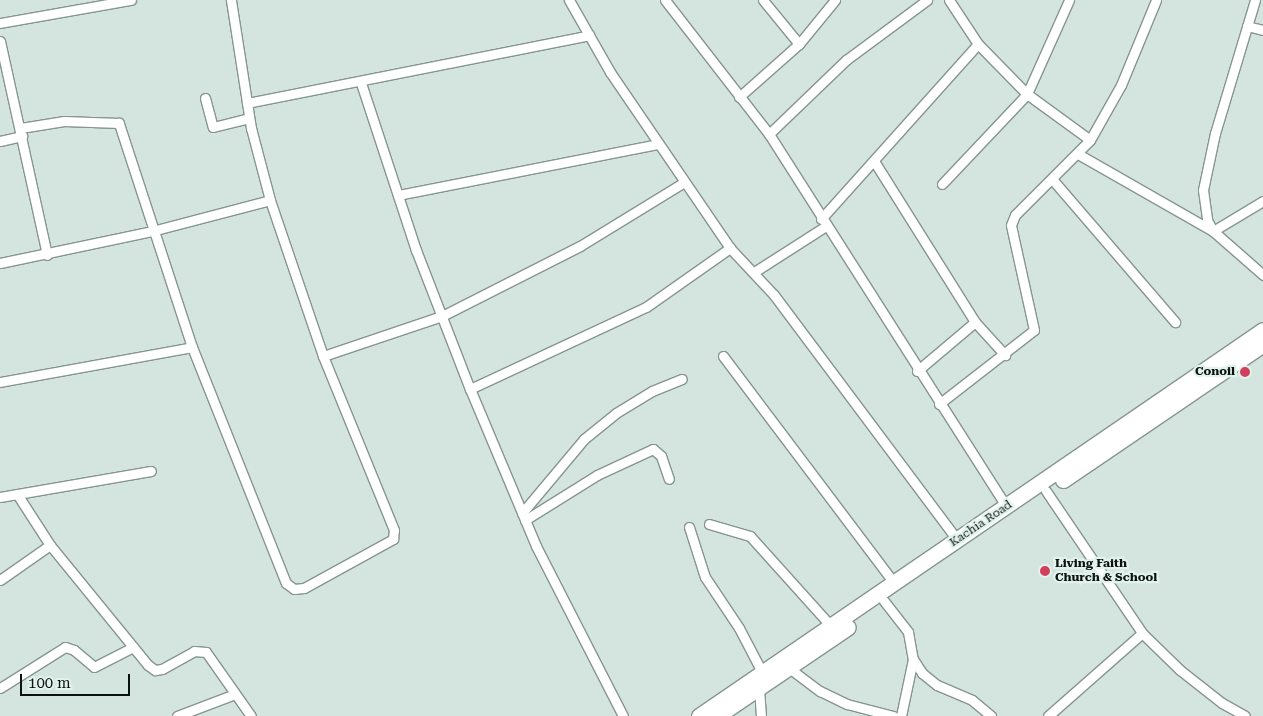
<!DOCTYPE html>
<style>
body{margin:0}
#map{position:relative;width:1263px;height:716px;overflow:hidden;background:#d4e5df;font-family:"Roboto Serif",serif}
div>[style]{position:absolute}
.roads{filter:drop-shadow(1px 0 #869590) drop-shadow(-1px 0 #869590) drop-shadow(0 1px #869590) drop-shadow(0 -1px #869590)}
.street>*{height:9px;margin:-4.5px;padding:0 4.5px;transform-origin:4.5px;border-radius:4.5px;background:#fff}
.highway>*{height:15px;margin:-7.5px;padding:0 7.5px;transform-origin:7.5px;border-radius:7.5px;background:#fff}
.dots>*{width:14px;height:14px;translate:-50% -50%;box-sizing:border-box;border:2px solid #e2f2ed;border-radius:50%}
span{translate:-50% -50%;white-space:nowrap;text-align:center;line-height:1.15;-webkit-text-stroke:4.5px #e2f2ed;paint-order:stroke}
.poi-label{font-size:12px;color:#0c1210;font-weight:700}
.right{translate:-100% -50%;text-align:right}
.left{translate:0 -50%;text-align:left}
.street-label{font-size:12px;color:#0c1210}
.scale{position:absolute;left:20px;top:674px;width:110px;height:22px;box-sizing:border-box;border:2px solid #0c1210;border-top:0;padding-left:6px;font-size:15px;line-height:18px;white-space:nowrap;color:#0c1210;-webkit-text-stroke:4px #e2f2ed;paint-order:stroke}
</style>
<div id="map">
<div class="roads">
<div class="street">
<div style="left:569px;top:0;width:83px;rotate:60.3deg"></div>
<div style="left:610px;top:72px;width:213px;rotate:55.7deg"></div>
<div style="left:730px;top:248px;width:64px;rotate:46.9deg"></div>
<div style="left:774px;top:295px;width:306px;rotate:53.2deg"></div>
<div style="left:665px;top:0;width:170px;rotate:52.2deg"></div>
<div style="left:769px;top:134px;width:441px;rotate:57.5deg"></div>
<div style="left:763px;top:0;width:57px;rotate:50.7deg"></div>
<div style="left:949px;top:0;width:53px;rotate:56.6deg"></div>
<div style="left:978px;top:44px;width:70px;rotate:45.6deg"></div>
<div style="left:1027px;top:94px;width:78px;rotate:36.1deg"></div>
<div style="left:1255px;top:0;width:139px;rotate:106.7deg"></div>
<div style="left:1215px;top:133px;width:58px;rotate:101.9deg"></div>
<div style="left:1203px;top:190px;width:30px;rotate:82deg"></div>
<div style="left:1207px;top:220px;width:13px;rotate:61deg"></div>
<div style="left:1213px;top:231px;width:58px;rotate:-31deg"></div>
<div style="left:0;top:23px;width:133px;rotate:-10deg"></div>
<div style="left:1247px;top:26px;width:16px;rotate:14deg"></div>
<div style="left:0;top:41px;width:219px;rotate:77.6deg"></div>
<div style="left:361px;top:83px;width:176px;rotate:71.8deg"></div>
<div style="left:416px;top:250px;width:149px;rotate:68.8deg"></div>
<div style="left:470px;top:389px;width:170px;rotate:67.2deg"></div>
<div style="left:536px;top:546px;width:191px;rotate:62.9deg"></div>
<div style="left:739px;top:97px;width:80px;rotate:-41.5deg"></div>
<div style="left:799px;top:44px;width:57px;rotate:-50.7deg"></div>
<div style="left:205px;top:98px;width:30px;rotate:75deg"></div>
<div style="left:213px;top:127px;width:37px;rotate:-14deg"></div>
<div style="left:247px;top:103px;width:349px;rotate:-11.2deg"></div>
<div style="left:769px;top:134px;width:107px;rotate:-43.9deg"></div>
<div style="left:846px;top:60px;width:101px;rotate:-36.5deg"></div>
<div style="left:0;top:141px;width:23px;rotate:-13deg"></div>
<div style="left:1078px;top:154px;width:155px;rotate:29.7deg"></div>
<div style="left:1213px;top:231px;width:67px;rotate:41.3deg"></div>
<div style="left:874px;top:161px;width:190px;rotate:57.9deg"></div>
<div style="left:975px;top:322px;width:76px;rotate:139.8deg"></div>
<div style="left:1052px;top:179px;width:189px;rotate:49.3deg"></div>
<div style="left:942px;top:184px;width:124px;rotate:-46.6deg"></div>
<div style="left:1027px;top:94px;width:103px;rotate:-65.9deg"></div>
<div style="left:398px;top:195px;width:265px;rotate:-11.1deg"></div>
<div style="left:821px;top:219px;width:235px;rotate:-48.1deg"></div>
<div style="left:0;top:263px;width:155px;rotate:-11.9deg"></div>
<div style="left:152px;top:231px;width:122px;rotate:-14.7deg"></div>
<div style="left:754px;top:272px;width:85px;rotate:-32.6deg"></div>
<div style="left:975px;top:322px;width:45px;rotate:47.7deg"></div>
<div style="left:192px;top:347px;width:254px;rotate:68.3deg"></div>
<div style="left:286px;top:583px;width:10px;rotate:37deg"></div>
<div style="left:294px;top:589px;width:10px;rotate:-6deg"></div>
<div style="left:304px;top:588px;width:102px;rotate:-28.8deg"></div>
<div style="left:393px;top:539px;width:9px;rotate:-84deg"></div>
<div style="left:394px;top:530px;width:188px;rotate:-112.2deg"></div>
<div style="left:323px;top:356px;width:165px;rotate:-108.8deg"></div>
<div style="left:270px;top:200px;width:74px;rotate:-104.8deg"></div>
<div style="left:251px;top:128px;width:130px;rotate:-98.9deg"></div>
<div style="left:323px;top:356px;width:126px;rotate:-18.6deg"></div>
<div style="left:442px;top:316px;width:155px;rotate:-26.9deg"></div>
<div style="left:580px;top:246px;width:121px;rotate:-31.5deg"></div>
<div style="left:723px;top:356px;width:284px;rotate:53deg"></div>
<div style="left:0;top:382px;width:195px;rotate:-10.3deg"></div>
<div style="left:192px;top:347px;width:236px;rotate:-108.1deg"></div>
<div style="left:119px;top:123px;width:55px;rotate:-177.9deg"></div>
<div style="left:64px;top:121px;width:44px;rotate:170.8deg"></div>
<div style="left:470px;top:389px;width:194px;rotate:-25deg"></div>
<div style="left:646px;top:307px;width:103px;rotate:-35.1deg"></div>
<div style="left:939px;top:404px;width:120px;rotate:-37.9deg"></div>
<div style="left:1034px;top:330px;width:107px;rotate:-102.4deg"></div>
<div style="left:1011px;top:225px;width:11px;rotate:-68deg"></div>
<div style="left:1015px;top:215px;width:106px;rotate:-45deg"></div>
<div style="left:1090px;top:140px;width:63px;rotate:-60.6deg"></div>
<div style="left:1121px;top:85px;width:92px;rotate:-67.6deg"></div>
<div style="left:1046px;top:491px;width:171px;rotate:55.9deg"></div>
<div style="left:1142px;top:633px;width:53px;rotate:44.2deg"></div>
<div style="left:1180px;top:670px;width:53px;rotate:38.2deg"></div>
<div style="left:1222px;top:703px;width:26px;rotate:29deg"></div>
<div style="left:17px;top:494px;width:61px;rotate:57.1deg"></div>
<div style="left:0;top:497px;width:153px;rotate:-9.8deg"></div>
<div style="left:522px;top:513px;width:97px;rotate:-50deg"></div>
<div style="left:584px;top:439px;width:41px;rotate:-39.1deg"></div>
<div style="left:616px;top:413px;width:42px;rotate:-31.4deg"></div>
<div style="left:652px;top:391px;width:32px;rotate:-22deg"></div>
<div style="left:525px;top:520px;width:85px;rotate:-32deg"></div>
<div style="left:597px;top:475px;width:62px;rotate:-24.9deg"></div>
<div style="left:653px;top:449px;width:11px;rotate:41deg"></div>
<div style="left:661px;top:456px;width:24px;rotate:71deg"></div>
<div style="left:709px;top:524px;width:43px;rotate:16.3deg"></div>
<div style="left:750px;top:536px;width:121px;rotate:48deg"></div>
<div style="left:689px;top:527px;width:52px;rotate:72.3deg"></div>
<div style="left:705px;top:577px;width:61px;rotate:56.3deg"></div>
<div style="left:739px;top:628px;width:50px;rotate:62.4deg"></div>
<div style="left:0;top:580px;width:61px;rotate:-35deg"></div>
<div style="left:50px;top:545px;width:155px;rotate:50.8deg"></div>
<div style="left:148px;top:665px;width:9px;rotate:36deg"></div>
<div style="left:155px;top:670px;width:7px;rotate:-8deg"></div>
<div style="left:162px;top:669px;width:37px;rotate:-29deg"></div>
<div style="left:194px;top:651px;width:12px;rotate:5deg"></div>
<div style="left:206px;top:652px;width:78px;rotate:54.9deg"></div>
<div style="left:884px;top:601px;width:39px;rotate:52deg"></div>
<div style="left:908px;top:632px;width:27px;rotate:80deg"></div>
<div style="left:913px;top:659px;width:17px;rotate:57deg"></div>
<div style="left:922px;top:673px;width:19px;rotate:39deg"></div>
<div style="left:937px;top:685px;width:38px;rotate:23deg"></div>
<div style="left:972px;top:700px;width:25px;rotate:40deg"></div>
<div style="left:789px;top:668px;width:39px;rotate:37deg"></div>
<div style="left:820px;top:691px;width:30px;rotate:26deg"></div>
<div style="left:847px;top:704px;width:48px;rotate:14.6deg"></div>
<div style="left:0;top:688px;width:77px;rotate:-32.2deg"></div>
<div style="left:65px;top:647px;width:9px;rotate:18deg"></div>
<div style="left:74px;top:650px;width:26px;rotate:40deg"></div>
<div style="left:94px;top:667px;width:44px;rotate:-27.1deg"></div>
<div style="left:759px;top:688px;width:28px;rotate:86deg"></div>
<div style="left:177px;top:716px;width:62px;rotate:-20.8deg"></div>
<div style="left:901px;top:716px;width:58px;rotate:-78.1deg"></div>
<div style="left:1048px;top:716px;width:125px;rotate:-41.4deg"></div>
</div>
<div class="highway">
<div style="left:1063px;top:480px;width:242px;rotate:-34.2deg"></div>
<div style="left:699px;top:716px;width:683px;rotate:-34.39deg"></div>
<div style="left:717px;top:716px;width:158px;rotate:-34.2deg"></div>
</div>
</div>
<div class="dots">
<div style="left:1245px;top:372px;background:#d1415d"></div>
<div style="left:1045px;top:571px;background:#d1415d"></div>
</div>
<div class="poi-label">
<span class="right" style="left:1235px;top:372px">Conoil</span>
<span class="left" style="left:1055px;top:571px">Living Faith<br>Church &amp; School</span>
</div>
<div class="street-label">
<span style="left:981px;top:524px;rotate:-34deg">Kachia Road</span>
</div>
<div class="scale">100 m</div>
</div>
